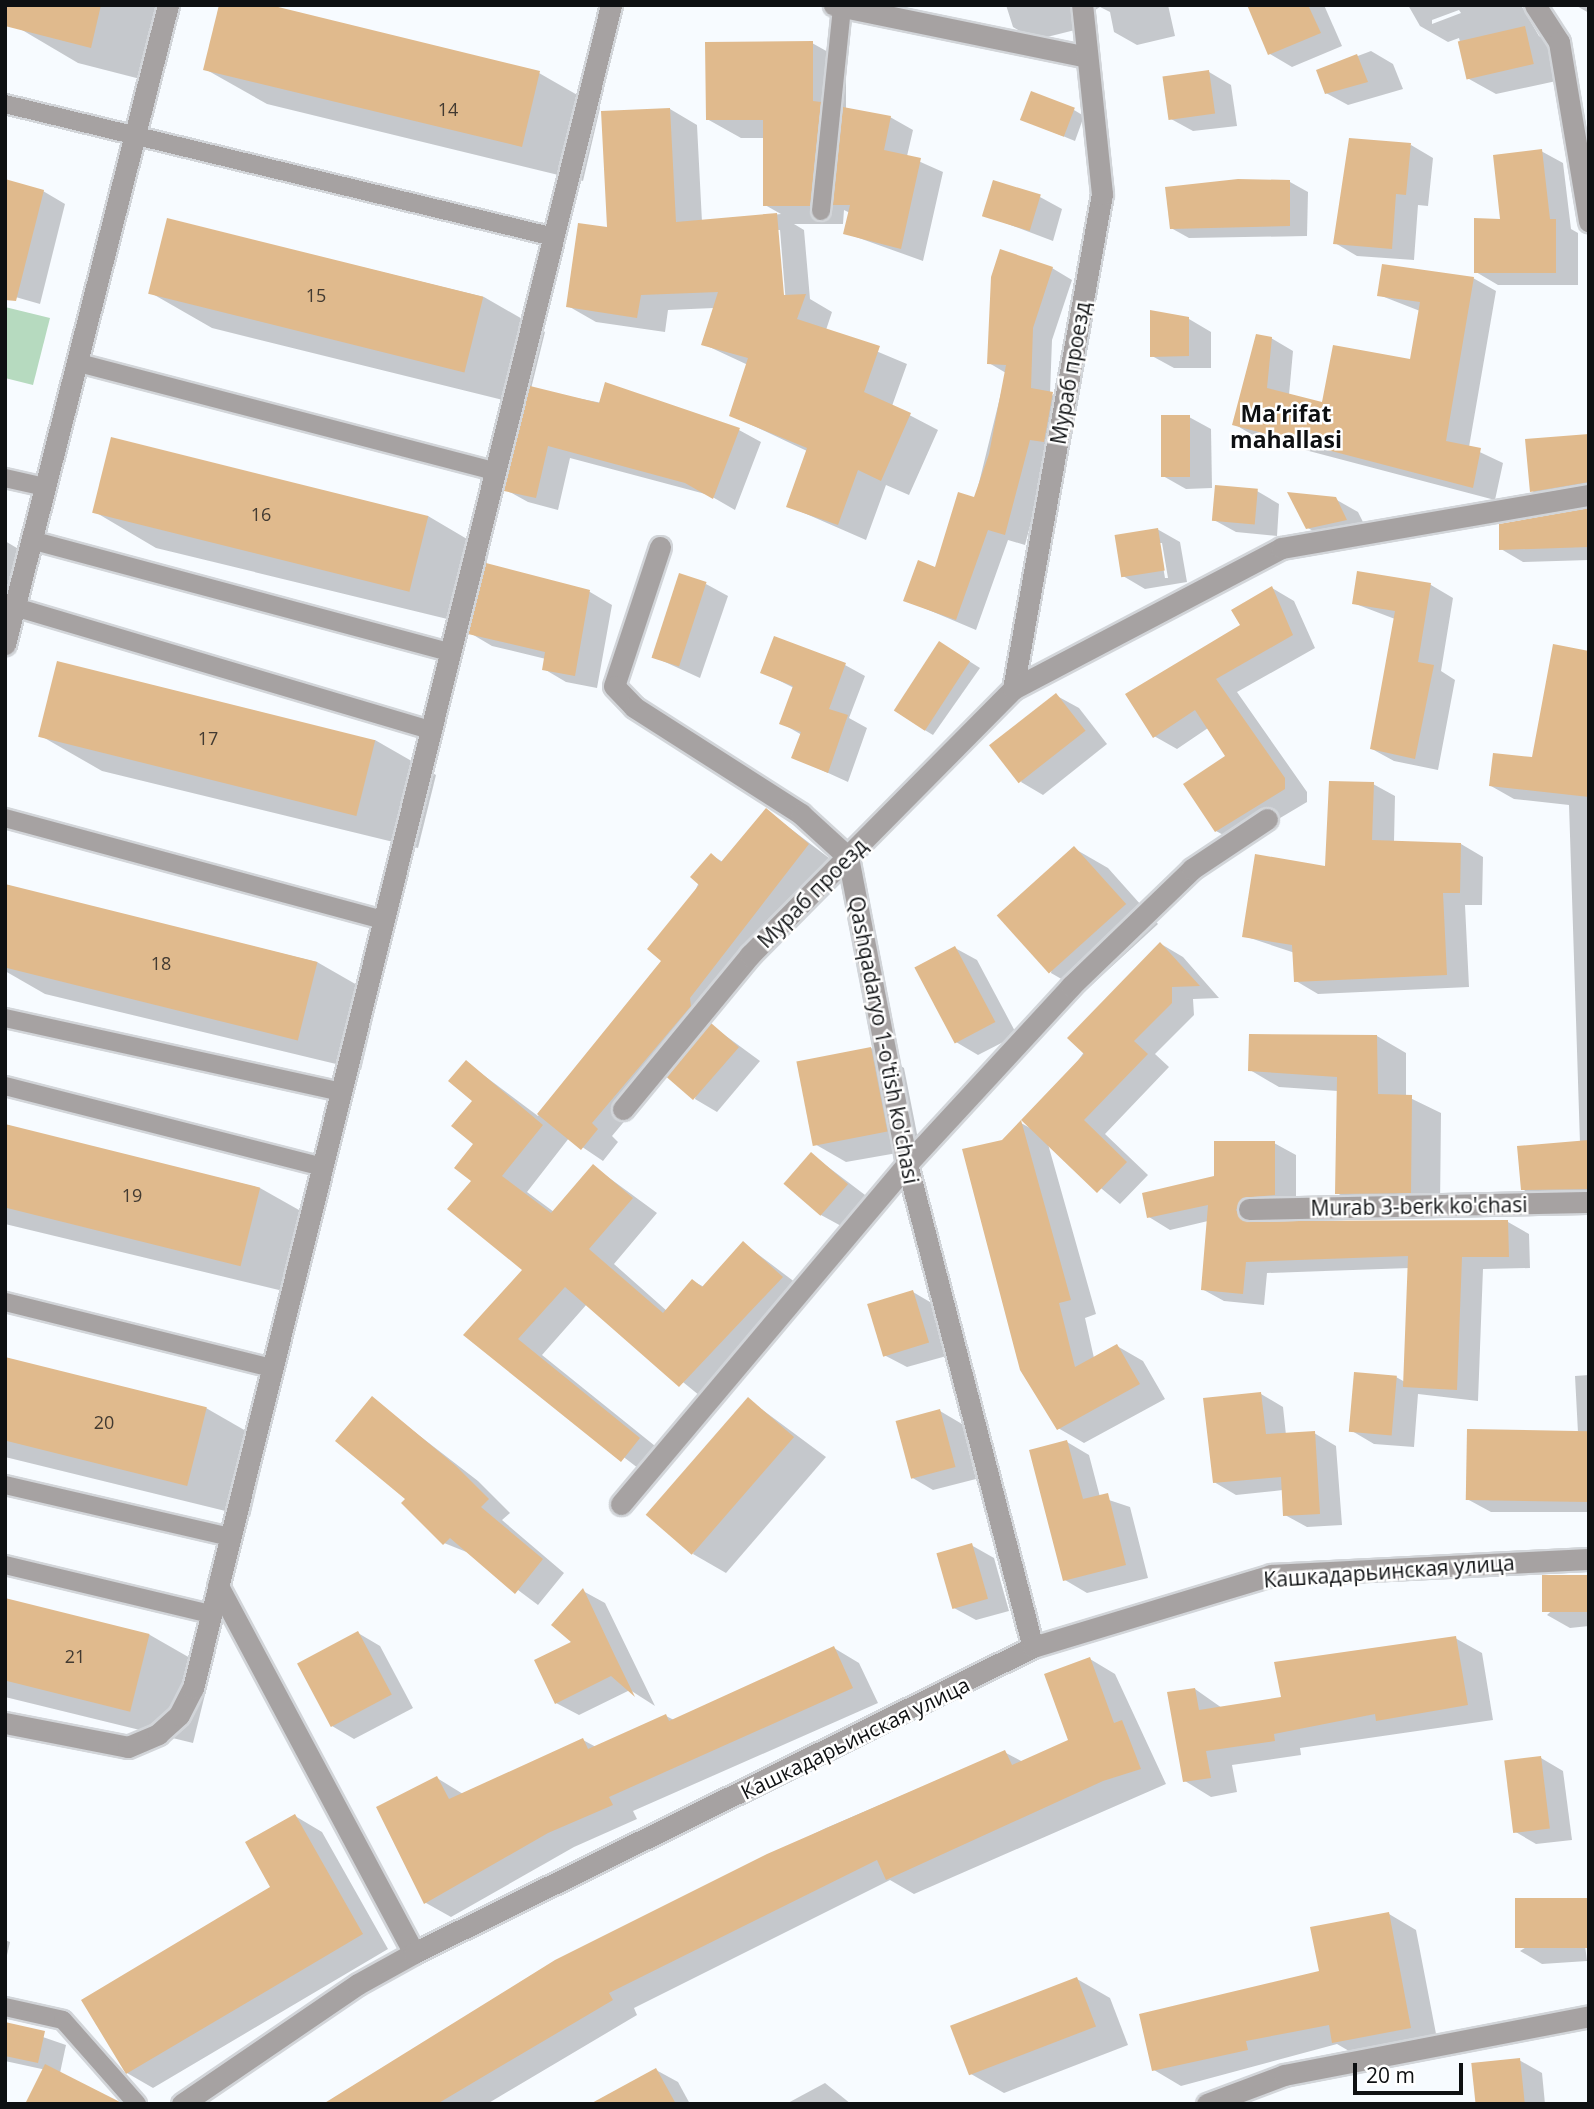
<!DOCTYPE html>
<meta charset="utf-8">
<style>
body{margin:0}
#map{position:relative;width:1594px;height:2109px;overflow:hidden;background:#f7fbff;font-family:"Open Sans",sans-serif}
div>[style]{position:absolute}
.green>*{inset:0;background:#b6dabf}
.shadow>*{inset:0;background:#0003}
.building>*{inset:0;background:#e0ba8d;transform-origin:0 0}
.roads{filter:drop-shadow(2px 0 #d2d5d9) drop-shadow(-2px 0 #d2d5d9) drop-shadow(0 2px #d2d5d9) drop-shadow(0 -2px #d2d5d9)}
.lane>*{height:18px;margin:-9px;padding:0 9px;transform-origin:9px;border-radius:9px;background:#a6a2a2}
.street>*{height:21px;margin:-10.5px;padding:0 10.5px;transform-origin:10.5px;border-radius:10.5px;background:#a6a2a2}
span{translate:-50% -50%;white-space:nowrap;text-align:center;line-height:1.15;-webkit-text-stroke:5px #fff;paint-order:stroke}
.number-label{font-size:18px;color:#423a31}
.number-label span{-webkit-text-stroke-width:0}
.street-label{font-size:21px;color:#0e1012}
.neighbourhood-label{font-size:23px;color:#0e1012;font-weight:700}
.frame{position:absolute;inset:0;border:7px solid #0e1012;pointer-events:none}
.scale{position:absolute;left:1353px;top:2063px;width:110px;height:32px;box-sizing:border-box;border:4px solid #0e1012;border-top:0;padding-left:9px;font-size:21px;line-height:24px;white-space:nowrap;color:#0e1012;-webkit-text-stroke:5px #fff;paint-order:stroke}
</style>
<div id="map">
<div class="green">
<div style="clip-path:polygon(5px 307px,50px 318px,33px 385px,5px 378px)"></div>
</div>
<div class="shadow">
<div style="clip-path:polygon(22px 5px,171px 5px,152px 82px,78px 63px,17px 27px)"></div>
<div style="clip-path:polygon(1006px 5px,1168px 5px,1175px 36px,1137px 45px,1114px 32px,1110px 12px,1100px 7px,1092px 12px,1091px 26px,1035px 40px,1013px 27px)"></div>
<div style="clip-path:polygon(1260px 5px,1324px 5px,1342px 46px,1292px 67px,1270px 54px)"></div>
<div style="clip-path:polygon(evenodd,1408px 5px,1521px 5px,1539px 36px,1553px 44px,1561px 80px,1496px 94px,1469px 79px,1459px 38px,1448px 42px,1420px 26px,1408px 5px,1459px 10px,1461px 13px,1432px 24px,1432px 20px,1459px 10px)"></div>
<div style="clip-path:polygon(1575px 5px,1589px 5px,1589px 13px)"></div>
<div style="clip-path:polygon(evenodd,812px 43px,846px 62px,846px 109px,890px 117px,913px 130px,907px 156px,943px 172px,923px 261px,845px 233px,850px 213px,844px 210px,843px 224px,794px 224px,804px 230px,810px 299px,832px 312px,826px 330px,907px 364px,892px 406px,938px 430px,909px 495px,886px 485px,866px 540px,788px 506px,807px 451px,731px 415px,748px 365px,703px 344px,714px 308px,668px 310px,665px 332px,596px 322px,568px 306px,670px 109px,697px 125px,702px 222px,781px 214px,765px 205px,765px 138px,741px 138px,707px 119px,812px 43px,777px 230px,780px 230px,786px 304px,783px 304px,777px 230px)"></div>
<div style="clip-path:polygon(1371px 51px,1393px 64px,1403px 89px,1348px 105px,1326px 93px,1318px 71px)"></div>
<div style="clip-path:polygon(205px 69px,539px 73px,600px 108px,583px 181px,267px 104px)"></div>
<div style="clip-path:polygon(1209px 72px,1231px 85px,1237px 126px,1193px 131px,1171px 119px)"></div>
<div style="clip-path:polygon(1074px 110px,1084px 116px,1075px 141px,1021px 119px)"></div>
<div style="clip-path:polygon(1411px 145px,1433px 158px,1428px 206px,1418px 205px,1414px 260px,1357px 256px,1335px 243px)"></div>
<div style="clip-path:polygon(1541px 151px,1563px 163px,1571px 229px,1578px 233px,1578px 285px,1498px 285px,1476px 272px)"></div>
<div style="clip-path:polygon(1290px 182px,1308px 192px,1307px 236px,1189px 238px,1171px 228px)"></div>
<div style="clip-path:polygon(43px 191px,65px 204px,40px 304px,5px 294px)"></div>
<div style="clip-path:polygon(1040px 197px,1062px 209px,1053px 241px,984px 215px)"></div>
<div style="clip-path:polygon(168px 220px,484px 297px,545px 332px,531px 389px,739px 430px,761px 442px,735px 510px,709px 495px,570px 458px,558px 510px,528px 502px,506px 490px,527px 406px,212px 328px,151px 293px)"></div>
<div style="clip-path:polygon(1052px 268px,1072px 280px,1052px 340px,1050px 394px,1072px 405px,1050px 450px,1025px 545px,1008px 540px,976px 630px,905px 600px,936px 569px,975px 499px,1006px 373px,989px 363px)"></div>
<div style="clip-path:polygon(1473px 278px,1496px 291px,1469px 447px,1503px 463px,1495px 500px,1256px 437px,1234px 424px,1271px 338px,1293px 351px,1289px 395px,1324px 404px,1411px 361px,1420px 311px,1379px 295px)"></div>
<div style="clip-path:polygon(1189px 319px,1211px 332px,1211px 368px,1174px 368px,1152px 356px)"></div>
<div style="clip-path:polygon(1189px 417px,1211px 429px,1212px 488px,1186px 489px,1163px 476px)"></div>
<div style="clip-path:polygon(1589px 437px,1589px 498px,1554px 503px,1532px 491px)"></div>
<div style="clip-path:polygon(1257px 491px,1279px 504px,1277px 536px,1236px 532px,1214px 520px)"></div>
<div style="clip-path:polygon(1335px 499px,1358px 512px,1368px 532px,1330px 541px,1308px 528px)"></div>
<div style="clip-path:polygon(1589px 509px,1589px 560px,1523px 562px,1501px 549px)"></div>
<div style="clip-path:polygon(95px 512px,428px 516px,489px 552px,486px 565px,590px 592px,612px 605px,597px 688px,566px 682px,544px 669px,546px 659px,492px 646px,470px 633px,472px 625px,156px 548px)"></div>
<div style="clip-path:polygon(evenodd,1157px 529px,1180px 542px,1187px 582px,1145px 589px,1123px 576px,1157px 529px,1159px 543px,1162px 543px,1168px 578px,1165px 578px,1159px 543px)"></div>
<div style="clip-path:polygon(5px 541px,32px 557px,5px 667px)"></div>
<div style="clip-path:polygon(1358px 573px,1431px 585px,1453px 598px,1441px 671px,1455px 680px,1438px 770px,1394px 761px,1372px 749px,1395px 619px,1353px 603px)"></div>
<div style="clip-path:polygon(706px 584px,728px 596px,700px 678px,652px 656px)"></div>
<div style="clip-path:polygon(1272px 588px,1294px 601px,1315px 648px,1237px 692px,1307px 792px,1307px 802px,1238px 843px,1216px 831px,1227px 757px,1208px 728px,1177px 749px,1154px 736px)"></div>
<div style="clip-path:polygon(950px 649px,980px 668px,933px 735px,923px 729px)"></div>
<div style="clip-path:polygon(1589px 653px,1589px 1202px,1546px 1203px,1522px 1189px,1580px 1143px,1569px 805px,1514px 799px,1491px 786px,1533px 759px)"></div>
<div style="clip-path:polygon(845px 665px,865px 676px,849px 718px,867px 728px,848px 782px,793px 757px,802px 735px,781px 723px,794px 688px,762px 672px)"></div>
<div style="clip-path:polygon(1057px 696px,1079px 708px,1107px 744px,1043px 795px,1021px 782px)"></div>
<div style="clip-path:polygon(41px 736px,375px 740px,436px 775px,418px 848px,102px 771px)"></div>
<div style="clip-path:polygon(1373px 784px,1395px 796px,1394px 842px,1461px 844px,1483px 857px,1482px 905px,1465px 905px,1469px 987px,1318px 994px,1296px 981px,1295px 953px,1244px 936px,1327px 868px)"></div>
<div style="clip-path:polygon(766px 810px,829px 858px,711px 1010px,711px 1018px,612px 1136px,618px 1142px,603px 1161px,569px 1138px,527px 1192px,554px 1212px,593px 1166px,657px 1213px,614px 1264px,667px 1311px,693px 1281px,704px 1287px,743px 1243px,808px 1292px,705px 1400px,587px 1304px,542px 1355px,665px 1454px,647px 1475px,465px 1335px,524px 1269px,473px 1180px,474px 1100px,466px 1062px,538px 1116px,664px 961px,711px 855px,723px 862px)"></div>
<div style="clip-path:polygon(1075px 849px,1108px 868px,1158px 924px,1084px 992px,1051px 973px)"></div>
<div style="clip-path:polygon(5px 886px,317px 962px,378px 997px,361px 1070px,45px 994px,5px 971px)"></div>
<div style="clip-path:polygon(1161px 944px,1183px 957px,1219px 998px,1193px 999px,1194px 1015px,1155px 1054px,1169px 1067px,1105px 1134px,1148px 1175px,1120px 1204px,1048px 1144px,1096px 1314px,1085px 1318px,1094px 1358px,1117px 1346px,1143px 1361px,1165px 1399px,1084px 1443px,1058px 1428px,1003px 1141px,1021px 1123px,1030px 1128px)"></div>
<div style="clip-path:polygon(955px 948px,977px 960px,1017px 1035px,978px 1055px,956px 1042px)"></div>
<div style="clip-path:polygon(711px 1025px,760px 1061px,717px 1112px,695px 1099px)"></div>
<div style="clip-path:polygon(1377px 1036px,1406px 1053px,1406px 1096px,1441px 1113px,1440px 1208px,1366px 1210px,1337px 1193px,1338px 1091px,1279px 1087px,1250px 1070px)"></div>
<div style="clip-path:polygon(871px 1048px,904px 1068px,920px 1149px,846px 1162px,813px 1143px)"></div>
<div style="clip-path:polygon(5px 1126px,260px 1188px,322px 1223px,304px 1296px,5px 1224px)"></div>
<div style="clip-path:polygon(1274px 1143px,1296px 1155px,1296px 1207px,1263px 1210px,1257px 1222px,1508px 1222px,1529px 1234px,1530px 1268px,1483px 1269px,1478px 1401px,1418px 1394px,1414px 1447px,1374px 1444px,1352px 1431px,1396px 1377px,1405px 1382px,1410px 1268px,1267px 1273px,1264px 1305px,1224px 1301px,1202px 1289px,1208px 1221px,1170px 1230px,1149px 1217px)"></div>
<div style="clip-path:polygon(811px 1154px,869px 1198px,843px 1227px,821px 1215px)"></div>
<div style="clip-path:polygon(913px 1292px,935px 1305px,950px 1355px,907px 1367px,884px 1355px)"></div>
<div style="clip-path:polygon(5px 1359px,206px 1408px,267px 1443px,250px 1517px,5px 1457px)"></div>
<div style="clip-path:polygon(1589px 1375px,1589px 1512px,1491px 1512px,1467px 1499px,1578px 1433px,1575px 1376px)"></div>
<div style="clip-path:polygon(1261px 1394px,1283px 1407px,1286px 1435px,1314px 1433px,1336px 1446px,1342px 1525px,1307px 1527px,1285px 1515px,1283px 1490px,1236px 1495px,1214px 1482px)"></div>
<div style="clip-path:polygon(372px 1399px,478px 1481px,510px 1513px,502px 1520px,564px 1573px,538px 1605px,469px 1553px,444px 1543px,407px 1499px)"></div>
<div style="clip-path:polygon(748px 1399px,826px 1457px,726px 1573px,693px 1554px)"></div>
<div style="clip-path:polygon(940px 1411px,962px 1424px,976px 1479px,933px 1490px,911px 1477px)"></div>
<div style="clip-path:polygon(1067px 1442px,1089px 1455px,1100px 1497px,1130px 1507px,1148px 1578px,1087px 1593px,1065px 1580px)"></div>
<div style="clip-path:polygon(971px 1545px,994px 1558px,1009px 1611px,976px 1620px,954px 1608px)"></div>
<div style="clip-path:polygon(1589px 1576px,1589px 1626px,1570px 1628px,1547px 1615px)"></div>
<div style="clip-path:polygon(583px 1591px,605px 1603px,655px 1706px,630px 1690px,579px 1715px,556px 1703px)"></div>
<div style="clip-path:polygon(5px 1599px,150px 1635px,211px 1670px,193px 1743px,5px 1697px)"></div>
<div style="clip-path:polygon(358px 1633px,380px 1646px,413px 1708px,354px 1739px,332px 1726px)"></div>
<div style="clip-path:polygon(1455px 1638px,1482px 1653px,1493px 1720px,1300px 1748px,1301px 1755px,1232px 1765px,1237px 1792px,1211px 1797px,1185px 1781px,1195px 1689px,1222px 1708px,1283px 1699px)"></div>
<div style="clip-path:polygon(834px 1648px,859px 1663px,878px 1703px,633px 1811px,637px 1819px,574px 1847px,451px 1917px,426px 1903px,437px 1778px,463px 1794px,583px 1740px,596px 1747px,666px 1716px,674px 1720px)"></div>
<div style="clip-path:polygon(1090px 1659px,1115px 1674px,1166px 1784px,914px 1894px,890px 1880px,634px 2008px,637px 2015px,487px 2104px,325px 2104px,555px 1961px,826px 1828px,1004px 1752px,1023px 1762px,1070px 1741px)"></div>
<div style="clip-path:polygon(1541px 1758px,1563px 1771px,1572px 1840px,1536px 1844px,1514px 1831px)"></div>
<div style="clip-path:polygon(295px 1816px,322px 1832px,388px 1949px,153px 2088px,127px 2073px,272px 1887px)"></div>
<div style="clip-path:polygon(1389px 1914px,1416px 1930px,1438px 2044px,1361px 2058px,1337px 2044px,1181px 2086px,1154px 2070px,1321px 1973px)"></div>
<div style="clip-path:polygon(1581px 1914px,1587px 1961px,1542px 1964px,1520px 1951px)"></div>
<div style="clip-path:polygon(5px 1940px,10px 1942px,5px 1964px)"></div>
<div style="clip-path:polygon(1077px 1979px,1110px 1998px,1128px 2045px,1004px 2093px,971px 2074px)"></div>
<div style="clip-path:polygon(5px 2024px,66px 2045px,60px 2073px,5px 2061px)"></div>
<div style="clip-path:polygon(1519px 2060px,1542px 2073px,1545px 2104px,1477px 2104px)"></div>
<div style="clip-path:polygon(656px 2070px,678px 2082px,690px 2104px,594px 2104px)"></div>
<div style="clip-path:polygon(825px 2083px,851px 2104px,786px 2104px)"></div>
</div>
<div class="building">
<div style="clip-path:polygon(5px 5px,101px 5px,91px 48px,5px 26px)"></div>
<div style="clip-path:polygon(219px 5px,270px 5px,540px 71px,522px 147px,203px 70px)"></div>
<div style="clip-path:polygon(1247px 5px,1308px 5px,1321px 33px,1268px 55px)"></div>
<div style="left:1525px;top:26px;width:39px;height:69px;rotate:77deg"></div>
<div style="clip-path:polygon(813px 41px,813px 101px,821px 102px,810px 206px,763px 206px,763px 120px,706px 120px,705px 42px)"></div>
<div style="clip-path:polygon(1357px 54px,1368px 82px,1325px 94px,1316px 70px)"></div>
<div style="left:1209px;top:70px;width:44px;height:47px;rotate:82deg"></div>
<div style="left:1031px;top:91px;width:47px;height:31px;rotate:21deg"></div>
<div style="clip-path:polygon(843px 107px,891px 116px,884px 150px,921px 158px,901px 249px,843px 234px,850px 205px,833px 205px)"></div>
<div style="clip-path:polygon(670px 108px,676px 222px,777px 213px,784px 295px,806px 294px,797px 319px,880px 346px,864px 392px,911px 413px,881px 481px,858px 470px,838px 525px,786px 507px,807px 448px,729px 416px,748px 358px,701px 345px,718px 292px,641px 295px,637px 318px,566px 307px,578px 223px,607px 227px,601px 111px)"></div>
<div style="clip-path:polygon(1349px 138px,1411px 143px,1406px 195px,1396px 194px,1392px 249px,1333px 244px)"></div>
<div style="clip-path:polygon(1542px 149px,1550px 219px,1556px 219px,1556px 273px,1474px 273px,1474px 218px,1500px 219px,1493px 155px)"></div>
<div style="clip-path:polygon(5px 179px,44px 190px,16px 301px,5px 300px)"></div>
<div style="clip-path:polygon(1238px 179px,1290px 180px,1290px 226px,1170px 229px,1165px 187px)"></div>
<div style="left:993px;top:180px;width:50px;height:38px;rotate:17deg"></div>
<div style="left:167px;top:218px;width:326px;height:78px;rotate:14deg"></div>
<div style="clip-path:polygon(1000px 249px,1053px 267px,1033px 328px,1031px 388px,1053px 392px,1044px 442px,1030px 440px,1005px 535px,988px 530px,956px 620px,903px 601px,918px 560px,935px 567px,958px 492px,974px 497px,989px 454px,1006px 365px,987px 364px,991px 277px)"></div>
<div style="clip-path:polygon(1382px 264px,1474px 277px,1446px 441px,1481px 448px,1473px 488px,1232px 425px,1256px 334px,1272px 337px,1267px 388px,1322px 402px,1333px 345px,1410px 359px,1420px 302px,1377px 296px)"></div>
<div style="clip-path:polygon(1150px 310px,1189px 317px,1189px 356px,1150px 357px)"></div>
<div style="clip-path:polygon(605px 382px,740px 428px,713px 499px,685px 483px,548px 446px,536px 498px,504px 491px,530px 386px,599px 403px)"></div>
<div style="left:1161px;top:415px;width:29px;height:62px"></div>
<div style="clip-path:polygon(1589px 434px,1589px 482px,1530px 492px,1525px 439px)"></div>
<div style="left:111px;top:437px;width:327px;height:78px;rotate:14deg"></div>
<div style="left:1215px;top:485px;width:43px;height:36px;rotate:5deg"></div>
<div style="clip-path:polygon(1287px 492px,1336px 497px,1347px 520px,1306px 529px)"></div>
<div style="clip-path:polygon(1589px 508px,1589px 547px,1499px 550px,1499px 524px)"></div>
<div style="left:1158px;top:528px;width:43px;height:44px;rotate:81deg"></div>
<div style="clip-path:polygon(486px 563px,590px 590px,575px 676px,542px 670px,545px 652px,468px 634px)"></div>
<div style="clip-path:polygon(1357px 571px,1431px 583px,1418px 662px,1434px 665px,1415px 759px,1370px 749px,1395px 611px,1352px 604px)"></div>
<div style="left:679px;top:573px;width:29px;height:89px;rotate:18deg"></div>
<div style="clip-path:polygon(1272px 586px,1293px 635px,1216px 679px,1285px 778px,1285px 789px,1215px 832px,1183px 784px,1225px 756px,1195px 710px,1153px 738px,1125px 694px,1240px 625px,1231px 610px)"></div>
<div style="clip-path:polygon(774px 636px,846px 663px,829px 709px,848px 715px,828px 773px,791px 758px,801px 732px,779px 724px,793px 686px,760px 673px)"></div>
<div style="left:939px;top:641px;width:37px;height:83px;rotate:33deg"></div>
<div style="clip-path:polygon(1553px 644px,1589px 651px,1589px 797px,1489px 786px,1493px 753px,1532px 757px)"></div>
<div style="left:57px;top:661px;width:328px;height:78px;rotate:14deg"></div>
<div style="left:1056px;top:693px;width:48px;height:85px;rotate:52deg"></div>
<div style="clip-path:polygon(1329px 781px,1374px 782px,1372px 840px,1461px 843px,1460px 893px,1443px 893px,1447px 975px,1294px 982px,1292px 945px,1242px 937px,1255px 854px,1325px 866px)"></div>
<div style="clip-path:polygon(766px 808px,809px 844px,690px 998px,691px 1006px,592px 1123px,598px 1129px,581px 1150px,537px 1114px,661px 961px,647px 949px,699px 885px,690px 877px,711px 853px,721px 862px)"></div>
<div style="left:1074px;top:846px;width:78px;height:104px;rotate:48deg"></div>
<div style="left:5px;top:884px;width:322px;height:81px;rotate:14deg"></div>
<div style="clip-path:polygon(1160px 942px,1200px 986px,1172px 987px,1172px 1003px,1134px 1041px,1148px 1054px,1084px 1120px,1127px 1162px,1097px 1193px,1021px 1120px,1084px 1054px,1067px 1038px)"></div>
<div style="left:955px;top:946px;width:86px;height:46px;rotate:62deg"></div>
<div style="left:711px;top:1023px;width:37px;height:70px;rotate:41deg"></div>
<div style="clip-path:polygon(1249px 1034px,1377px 1035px,1378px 1094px,1412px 1095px,1411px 1193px,1335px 1194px,1337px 1077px,1248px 1071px)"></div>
<div style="left:871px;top:1047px;width:86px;height:76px;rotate:79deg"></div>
<div style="clip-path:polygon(466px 1060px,543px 1125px,502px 1176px,551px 1213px,593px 1164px,633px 1198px,589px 1249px,663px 1313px,692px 1279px,702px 1287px,743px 1241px,783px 1277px,679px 1387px,565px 1287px,518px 1339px,640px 1438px,621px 1462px,463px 1335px,522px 1270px,447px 1209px,471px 1181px,454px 1168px,473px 1144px,451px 1126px,472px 1101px,448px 1081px)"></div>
<div style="clip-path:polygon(1021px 1120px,1071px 1300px,1059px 1303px,1075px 1367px,1117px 1344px,1140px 1384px,1057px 1430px,1020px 1370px,962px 1149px,1002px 1140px)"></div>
<div style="left:5px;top:1124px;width:263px;height:81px;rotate:14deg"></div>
<div style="clip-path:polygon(1589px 1140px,1589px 1189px,1521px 1190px,1517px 1146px)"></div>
<div style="clip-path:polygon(1214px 1141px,1275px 1141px,1275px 1195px,1242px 1198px,1236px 1210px,1243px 1221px,1508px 1220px,1509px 1257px,1462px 1257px,1457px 1390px,1403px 1387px,1408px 1256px,1246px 1262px,1243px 1294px,1201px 1290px,1208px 1205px,1147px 1218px,1142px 1193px,1214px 1176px)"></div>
<div style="left:811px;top:1152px;width:49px;height:42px;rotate:41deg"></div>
<div style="left:913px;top:1290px;width:55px;height:48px;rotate:73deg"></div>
<div style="left:5px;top:1357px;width:208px;height:81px;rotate:14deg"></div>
<div style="left:1354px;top:1372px;width:43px;height:60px;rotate:5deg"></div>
<div style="clip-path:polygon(1261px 1392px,1266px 1434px,1315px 1431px,1320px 1514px,1283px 1516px,1281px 1477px,1213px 1483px,1203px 1398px)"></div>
<div style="clip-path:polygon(372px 1396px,456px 1466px,489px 1499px,481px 1507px,543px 1559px,515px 1594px,450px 1538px,443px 1545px,401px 1503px,405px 1499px,335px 1441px)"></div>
<div style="left:748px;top:1397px;width:61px;height:156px;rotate:41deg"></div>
<div style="left:940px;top:1409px;width:60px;height:46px;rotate:75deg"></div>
<div style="left:1467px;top:1429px;width:122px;height:71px;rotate:1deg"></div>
<div style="clip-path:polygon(1067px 1440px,1083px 1499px,1108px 1493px,1126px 1565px,1063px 1581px,1029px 1450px)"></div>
<div style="left:972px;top:1543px;width:58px;height:37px;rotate:74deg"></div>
<div style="left:1589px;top:1575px;width:37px;height:47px;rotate:90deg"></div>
<div style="clip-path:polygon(583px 1588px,615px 1656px,635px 1697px,611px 1676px,555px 1704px,534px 1660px,571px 1642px,551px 1625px)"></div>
<div style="left:5px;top:1598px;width:149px;height:80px;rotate:14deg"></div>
<div style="left:358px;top:1631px;width:72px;height:69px;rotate:62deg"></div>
<div style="clip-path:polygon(1456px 1636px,1468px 1705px,1376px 1721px,1375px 1714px,1274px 1734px,1275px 1741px,1206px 1751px,1211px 1778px,1183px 1782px,1167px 1692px,1195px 1688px,1199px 1710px,1281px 1697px,1274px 1662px)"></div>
<div style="clip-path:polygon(834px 1646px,853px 1688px,609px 1797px,613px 1805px,548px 1833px,424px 1904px,376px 1807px,437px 1776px,449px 1799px,583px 1738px,588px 1749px,666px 1714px,669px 1721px)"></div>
<div style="clip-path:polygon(1090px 1657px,1114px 1723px,1122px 1720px,1141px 1769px,1103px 1781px,886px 1880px,877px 1860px,609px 1993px,613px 2000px,437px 2104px,323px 2104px,555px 1960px,767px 1854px,1005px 1750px,1012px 1765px,1068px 1740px,1044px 1674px)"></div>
<div style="left:1541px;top:1756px;width:73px;height:37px;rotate:83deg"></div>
<div style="clip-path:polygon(295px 1814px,363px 1934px,126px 2074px,81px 2000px,270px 1887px,245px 1842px)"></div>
<div style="left:1589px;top:1898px;width:50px;height:74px;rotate:90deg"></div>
<div style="clip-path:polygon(1389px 1912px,1411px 2028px,1332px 2043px,1329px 2025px,1246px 2041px,1248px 2050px,1152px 2071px,1139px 2014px,1319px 1971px,1310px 1927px)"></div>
<div style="left:1077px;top:1977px;width:53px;height:136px;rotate:69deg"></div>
<div style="clip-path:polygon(5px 2022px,45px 2031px,38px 2063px,5px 2056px)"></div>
<div style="left:1520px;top:2058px;width:46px;height:49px;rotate:84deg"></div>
<div style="clip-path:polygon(45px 2064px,120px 2102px,122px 2104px,25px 2104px)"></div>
<div style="clip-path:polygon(656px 2068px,676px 2104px,590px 2104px)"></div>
</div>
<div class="roads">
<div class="lane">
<div style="left:5px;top:104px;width:565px;rotate:13.62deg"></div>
<div style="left:821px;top:211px;width:205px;rotate:-84.1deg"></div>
<div style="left:79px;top:363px;width:430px;rotate:14.6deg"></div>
<div style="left:5px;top:478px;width:41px;rotate:12.7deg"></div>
<div style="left:31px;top:540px;width:434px;rotate:15deg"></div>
<div style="left:15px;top:607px;width:434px;rotate:16.5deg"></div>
<div style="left:5px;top:818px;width:392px;rotate:15.1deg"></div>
<div style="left:5px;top:1018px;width:344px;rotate:12.4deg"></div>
<div style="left:5px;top:1086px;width:328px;rotate:14.3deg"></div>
<div style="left:5px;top:1302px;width:275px;rotate:13.9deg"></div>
<div style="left:5px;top:1485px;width:232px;rotate:13deg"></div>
<div style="left:5px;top:1565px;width:212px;rotate:13.4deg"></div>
<div style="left:5px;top:2007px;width:59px;rotate:12.6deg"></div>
<div style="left:63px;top:2020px;width:112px;rotate:48.6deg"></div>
</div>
<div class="street">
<div style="left:834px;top:5px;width:258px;rotate:11.6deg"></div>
<div style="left:1535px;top:5px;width:44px;rotate:57deg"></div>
<div style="left:1559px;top:42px;width:182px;rotate:80.5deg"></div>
<div style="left:660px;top:547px;width:146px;rotate:108.3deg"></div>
<div style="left:614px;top:686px;width:29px;rotate:46deg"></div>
<div style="left:634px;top:707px;width:198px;rotate:32.6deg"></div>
<div style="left:801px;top:814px;width:64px;rotate:42.5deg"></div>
<div style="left:848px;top:857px;width:313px;rotate:79.1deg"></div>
<div style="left:907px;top:1164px;width:499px;rotate:75.4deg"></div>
<div style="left:5px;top:644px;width:659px;rotate:-75.69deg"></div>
<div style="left:1013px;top:689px;width:503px;rotate:-79.81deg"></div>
<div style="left:1102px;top:194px;width:190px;rotate:-96deg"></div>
<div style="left:623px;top:1109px;width:200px;rotate:-50.5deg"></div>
<div style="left:750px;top:955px;width:374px;rotate:-45.3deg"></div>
<div style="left:1013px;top:689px;width:303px;rotate:-27.7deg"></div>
<div style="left:1281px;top:548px;width:313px;rotate:-9.8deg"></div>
<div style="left:1249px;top:1209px;width:340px;rotate:-1.2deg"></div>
<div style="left:621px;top:1504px;width:444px;rotate:-49.9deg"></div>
<div style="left:907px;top:1164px;width:242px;rotate:-47.3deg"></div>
<div style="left:1071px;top:986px;width:168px;rotate:-44deg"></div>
<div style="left:1192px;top:869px;width:90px;rotate:-33.7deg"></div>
<div style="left:218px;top:1586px;width:416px;rotate:61.9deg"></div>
<div style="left:5px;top:1723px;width:125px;rotate:11deg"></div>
<div style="left:128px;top:1747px;width:33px;rotate:-23deg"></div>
<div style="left:158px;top:1734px;width:28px;rotate:-42deg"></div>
<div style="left:179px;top:1715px;width:30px;rotate:-63deg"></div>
<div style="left:193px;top:1688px;width:1734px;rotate:-76.05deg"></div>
<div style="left:182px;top:2104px;width:213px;rotate:-34.3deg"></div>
<div style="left:358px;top:1984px;width:64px;rotate:-29deg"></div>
<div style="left:414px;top:1953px;width:691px;rotate:-26.31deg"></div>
<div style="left:1033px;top:1647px;width:249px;rotate:-16.8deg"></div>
<div style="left:1271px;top:1575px;width:318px;rotate:-2.9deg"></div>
<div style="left:1207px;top:2104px;width:82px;rotate:-20.6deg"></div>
<div style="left:1284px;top:2075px;width:311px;rotate:-10.9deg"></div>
</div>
</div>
<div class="number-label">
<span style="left:448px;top:109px">14</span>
<span style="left:316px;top:295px">15</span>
<span style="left:261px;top:514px">16</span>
<span style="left:208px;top:738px">17</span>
<span style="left:161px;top:963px">18</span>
<span style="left:132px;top:1195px">19</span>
<span style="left:104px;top:1422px">20</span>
<span style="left:75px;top:1656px">21</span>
</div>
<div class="street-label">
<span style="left:1070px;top:373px;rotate:-80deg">Мураб проезд</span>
<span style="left:812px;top:893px;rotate:-45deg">Мураб проезд</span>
<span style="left:884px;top:1040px;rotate:79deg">Qashqadaryo 1-o'tish ko'chasi</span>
<span style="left:1419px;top:1206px;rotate:-1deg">Murab 3-berk ko'chasi</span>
<span style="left:1389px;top:1571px;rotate:-4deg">Кашкадарьинская улица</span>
<span style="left:855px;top:1738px;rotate:-26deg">Кашкадарьинская улица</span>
</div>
<div class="neighbourhood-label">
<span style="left:1286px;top:426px">Maʼrifat<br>mahallasi</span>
</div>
<div class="frame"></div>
<div class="scale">20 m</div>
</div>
